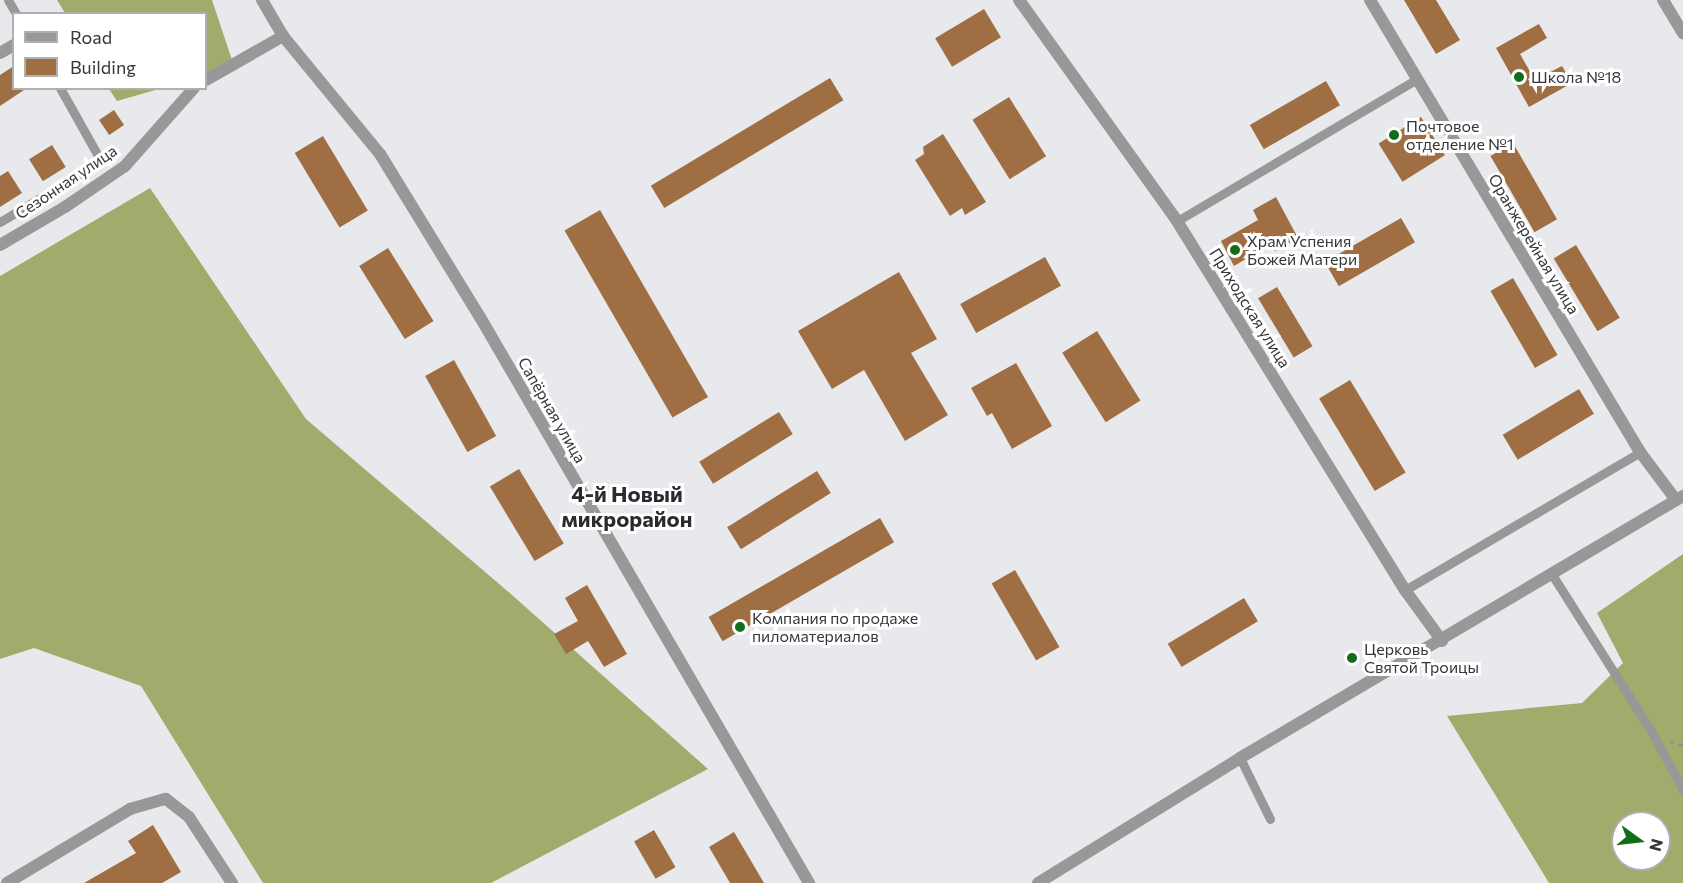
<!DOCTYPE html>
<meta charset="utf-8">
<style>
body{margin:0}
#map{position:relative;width:1683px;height:883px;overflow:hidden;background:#e8e9ed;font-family:Commissioner,sans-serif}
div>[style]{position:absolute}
.forest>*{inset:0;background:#a2ab6c}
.building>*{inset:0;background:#9f6e43;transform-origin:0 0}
.path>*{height:3px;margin-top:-1.5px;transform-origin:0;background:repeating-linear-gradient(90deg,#909193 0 4.5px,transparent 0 9px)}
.lane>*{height:9px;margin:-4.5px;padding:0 4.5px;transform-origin:4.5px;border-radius:4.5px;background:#999797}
.street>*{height:12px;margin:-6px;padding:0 6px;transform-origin:6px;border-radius:6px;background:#999797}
.dots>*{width:16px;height:16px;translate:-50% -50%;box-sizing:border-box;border:3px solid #fff;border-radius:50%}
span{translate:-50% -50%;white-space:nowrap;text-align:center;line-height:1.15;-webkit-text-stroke:6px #fff;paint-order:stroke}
.poi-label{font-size:16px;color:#353637}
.left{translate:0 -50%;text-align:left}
.street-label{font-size:16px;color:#353637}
.district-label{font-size:22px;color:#2a2b2e;font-weight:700}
.legend{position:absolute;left:12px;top:12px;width:195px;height:78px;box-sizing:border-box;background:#fff;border:2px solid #aeafaf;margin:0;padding:8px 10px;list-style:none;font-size:18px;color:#353637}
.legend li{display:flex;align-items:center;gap:12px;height:30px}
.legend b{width:30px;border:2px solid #aeafaf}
.north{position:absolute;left:1611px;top:811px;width:60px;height:60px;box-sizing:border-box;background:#fff;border:2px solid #aeafaf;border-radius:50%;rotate:105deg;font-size:16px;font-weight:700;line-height:24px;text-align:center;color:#353637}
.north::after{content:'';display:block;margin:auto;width:21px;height:27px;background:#116d18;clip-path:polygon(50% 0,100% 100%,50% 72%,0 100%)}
</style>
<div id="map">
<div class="forest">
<div style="clip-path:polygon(57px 0,212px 0,234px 66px,206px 74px,206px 14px,65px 13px)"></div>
<div style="clip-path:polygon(109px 89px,159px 89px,117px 101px)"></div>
<div style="clip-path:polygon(150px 188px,306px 419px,512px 595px,708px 769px,491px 883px,263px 883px,141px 686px,34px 648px,0 659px,0 276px)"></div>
<div style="clip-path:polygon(evenodd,1683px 554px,1683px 883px,1549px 883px,1447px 716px,1582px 703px,1623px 663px,1597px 613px,1683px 554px,1623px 823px,1659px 823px,1659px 859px,1623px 859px,1623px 823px)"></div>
</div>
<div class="building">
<div style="clip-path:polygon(1404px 0,1436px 0,1460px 40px,1436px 54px)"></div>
<div style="left:984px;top:9px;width:33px;height:57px;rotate:59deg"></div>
<div style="clip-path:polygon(1539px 24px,1547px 38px,1520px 54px,1535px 80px,1562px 66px,1572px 83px,1529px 107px,1496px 48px)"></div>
<div style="clip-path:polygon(14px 66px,14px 88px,27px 88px,0 106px,0 75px)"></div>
<div style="left:830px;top:78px;width:26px;height:209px;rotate:59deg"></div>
<div style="left:1326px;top:81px;width:28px;height:88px;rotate:60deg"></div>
<div style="left:1009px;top:97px;width:70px;height:43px;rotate:58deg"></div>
<div style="left:114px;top:110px;width:18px;height:18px;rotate:56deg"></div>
<div style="left:1421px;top:117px;width:45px;height:50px;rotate:58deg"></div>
<div style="clip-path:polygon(943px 134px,986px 202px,965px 215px,962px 208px,950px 216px,915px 160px,924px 154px,923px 147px)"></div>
<div style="left:323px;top:136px;width:87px;height:33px;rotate:59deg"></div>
<div style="left:1513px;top:143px;width:88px;height:26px;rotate:60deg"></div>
<div style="left:52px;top:145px;width:26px;height:27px;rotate:58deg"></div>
<div style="clip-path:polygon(8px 171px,22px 193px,0 207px,0 176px)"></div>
<div style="clip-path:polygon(1276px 197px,1298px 238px,1275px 251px,1271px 244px,1234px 266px,1221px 241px,1258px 220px,1253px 210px)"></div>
<div style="left:600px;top:210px;width:216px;height:41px;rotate:60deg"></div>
<div style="left:1401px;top:218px;width:28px;height:88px;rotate:60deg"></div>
<div style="left:1576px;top:245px;width:85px;height:26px;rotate:59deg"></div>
<div style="left:388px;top:248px;width:86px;height:34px;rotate:58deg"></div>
<div style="left:1045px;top:257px;width:33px;height:97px;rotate:61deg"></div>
<div style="clip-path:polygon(899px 272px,937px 339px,911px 353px,948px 415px,905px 441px,864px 370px,832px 389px,798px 331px)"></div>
<div style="left:1513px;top:278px;width:89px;height:26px;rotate:60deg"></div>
<div style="left:1277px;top:287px;width:69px;height:22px;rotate:59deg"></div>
<div style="left:1097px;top:331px;width:82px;height:41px;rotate:58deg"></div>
<div style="left:454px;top:360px;width:87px;height:33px;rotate:61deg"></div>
<div style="clip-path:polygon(1016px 363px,1052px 426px,1012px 449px,992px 413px,987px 416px,971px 388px)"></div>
<div style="left:1350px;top:380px;width:108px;height:36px;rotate:59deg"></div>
<div style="left:1579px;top:389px;width:29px;height:89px;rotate:59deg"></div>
<div style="left:779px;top:412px;width:26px;height:94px;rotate:58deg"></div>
<div style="left:519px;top:469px;width:87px;height:34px;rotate:59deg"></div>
<div style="left:817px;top:471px;width:26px;height:106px;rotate:58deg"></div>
<div style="left:880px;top:518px;width:28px;height:198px;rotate:60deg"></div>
<div style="left:1015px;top:570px;width:89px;height:27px;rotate:60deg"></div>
<div style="clip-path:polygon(587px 585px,627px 654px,604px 667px,588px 641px,566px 654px,554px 634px,578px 621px,565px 598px)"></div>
<div style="left:1244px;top:598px;width:27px;height:89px;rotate:59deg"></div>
<div style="clip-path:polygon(153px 825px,181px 872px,162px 883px,84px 883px,136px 853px,128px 841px)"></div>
<div style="left:654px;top:830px;width:43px;height:23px;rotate:60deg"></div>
<div style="clip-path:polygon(734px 832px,764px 883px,730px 883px,709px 847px)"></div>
</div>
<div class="path">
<div style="left:1670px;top:741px;width:14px;rotate:17deg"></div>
</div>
<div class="lane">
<div style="left:8px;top:0;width:16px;rotate:60deg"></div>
<div style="left:1177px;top:221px;width:277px;rotate:-30.6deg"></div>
<div style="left:0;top:222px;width:118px;rotate:-31.1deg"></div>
<div style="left:101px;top:161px;width:84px;rotate:-119.3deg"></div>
<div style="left:1553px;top:576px;width:189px;rotate:57.7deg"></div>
<div style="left:1654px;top:736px;width:61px;rotate:61.8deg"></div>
<div style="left:1405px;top:590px;width:273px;rotate:-30.4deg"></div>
<div style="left:1240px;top:758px;width:68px;rotate:63.8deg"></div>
</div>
<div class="street">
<div style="left:262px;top:0;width:42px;rotate:59.7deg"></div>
<div style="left:283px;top:36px;width:153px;rotate:50.6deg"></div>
<div style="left:380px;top:154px;width:191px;rotate:58.5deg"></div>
<div style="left:480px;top:317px;width:655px;rotate:59.83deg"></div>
<div style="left:1019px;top:0;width:272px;rotate:54.4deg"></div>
<div style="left:1177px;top:221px;width:434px;rotate:58.3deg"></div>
<div style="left:1405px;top:590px;width:63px;rotate:54deg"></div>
<div style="left:1370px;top:0;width:527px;rotate:59.15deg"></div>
<div style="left:1640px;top:452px;width:60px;rotate:53.1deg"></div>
<div style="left:1663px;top:0;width:39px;rotate:59deg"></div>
<div style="left:0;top:53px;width:16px;rotate:-30deg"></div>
<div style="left:206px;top:80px;width:89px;rotate:-29.7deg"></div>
<div style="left:0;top:245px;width:75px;rotate:-30.3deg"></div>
<div style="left:65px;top:207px;width:73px;rotate:-34.3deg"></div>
<div style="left:125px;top:166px;width:104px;rotate:-48.5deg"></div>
<div style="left:7px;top:883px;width:144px;rotate:-31deg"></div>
<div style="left:130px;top:809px;width:37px;rotate:-16deg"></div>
<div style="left:166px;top:799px;width:29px;rotate:38deg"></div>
<div style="left:189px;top:817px;width:79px;rotate:56.9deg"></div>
<div style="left:1038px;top:883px;width:238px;rotate:-31.7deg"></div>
<div style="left:1240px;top:758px;width:515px;rotate:-30.6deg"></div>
</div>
<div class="dots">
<div style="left:1519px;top:77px;background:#116d18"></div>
<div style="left:1394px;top:135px;background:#116d18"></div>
<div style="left:1235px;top:250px;background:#116d18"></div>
<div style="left:740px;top:627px;background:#116d18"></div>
<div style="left:1352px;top:658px;background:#116d18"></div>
</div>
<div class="poi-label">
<span class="left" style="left:1531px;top:77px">Школа №18</span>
<span class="left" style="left:1406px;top:135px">Почтовое<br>отделение №1</span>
<span class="left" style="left:1247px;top:250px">Храм Успения<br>Божей Матери</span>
<span class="left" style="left:752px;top:627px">Компания по продаже<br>пиломатериалов</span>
<span class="left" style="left:1364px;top:658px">Церковь<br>Святой Троицы</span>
</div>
<div class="street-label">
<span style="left:66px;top:182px;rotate:-34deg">Сезонная улица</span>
<span style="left:1534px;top:244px;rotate:59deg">Оранжерейная улица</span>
<span style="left:1250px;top:308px;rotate:58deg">Приходская улица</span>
<span style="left:552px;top:410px;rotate:60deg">Сапёрная улица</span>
</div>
<div class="district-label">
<span style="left:627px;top:506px">4-й Новый<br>микрорайон</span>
</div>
<ul class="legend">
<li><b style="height:8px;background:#999797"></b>Road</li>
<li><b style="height:16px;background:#9f6e43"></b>Building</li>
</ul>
<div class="north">N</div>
</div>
